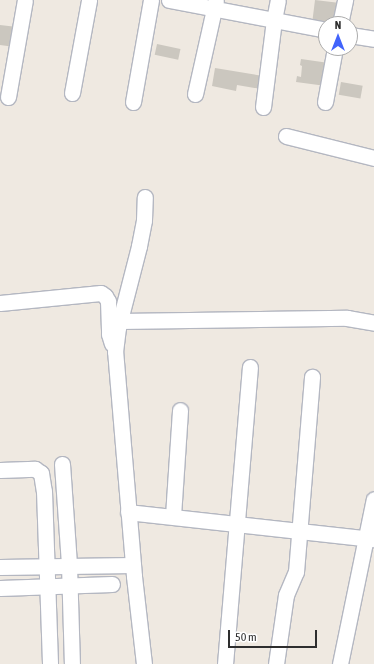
<!DOCTYPE html>
<style>
body{margin:0}
#map{position:relative;width:374px;height:664px;overflow:hidden;background:#efe9e1;font-family:"Asap Condensed",sans-serif}
div>[style]{position:absolute}
.building>*{inset:0;background:#cbc7bf;transform-origin:0 0}
.roads{filter:drop-shadow(1px 0 #b4b7c1) drop-shadow(-1px 0 #b4b7c1) drop-shadow(0 1px #b4b7c1) drop-shadow(0 -1px #b4b7c1)}
.minor>*{height:15px;margin:-7.5px;padding:0 7.5px;transform-origin:7.5px;border-radius:7.5px;background:#fff}
span{translate:-50% -50%;white-space:nowrap;text-align:center;line-height:1.15;-webkit-text-stroke:3px #fff;paint-order:stroke}
.north{position:absolute;left:318px;top:16px;width:40px;height:40px;box-sizing:border-box;background:#fff;border:1px solid #ababab;border-radius:50%;rotate:0deg;font-size:11px;font-weight:700;line-height:16px;text-align:center;color:#2e2e2e}
.north::after{content:'';display:block;margin:auto;width:14px;height:18px;background:#4264fb;clip-path:polygon(50% 0,100% 100%,50% 72%,0 100%)}
.scale{position:absolute;left:228px;top:630px;width:89px;height:18px;box-sizing:border-box;border:2px solid #2e2e2e;border-top:0;padding-left:5px;font-size:12px;line-height:14px;white-space:nowrap;color:#2e2e2e;-webkit-text-stroke:3px #fff;paint-order:stroke}
</style>
<div id="map">
<div class="building">
<div style="left:315px;top:0;width:23px;height:20px;rotate:7deg"></div>
<div style="clip-path:polygon(0 25px,17px 27px,15px 47px,0 45px)"></div>
<div style="left:157px;top:44px;width:24px;height:11px;rotate:12deg"></div>
<div style="clip-path:polygon(301px 59px,329px 63px,326px 86px,296px 82px,297px 76px,301px 77px,302px 66px,300px 65px)"></div>
<div style="clip-path:polygon(215px 68px,263px 76px,261px 89px,237px 85px,236px 91px,212px 86px)"></div>
<div style="left:341px;top:82px;width:22px;height:13px;rotate:10deg"></div>
</div>
<div class="roads">
<div class="minor">
<div style="left:169px;top:0;width:160px;rotate:10.8deg"></div>
<div style="left:340px;top:24px;width:25px;rotate:-78deg"></div>
<div style="left:350px;top:35px;width:24px;rotate:9deg"></div>
<div style="left:72px;top:93px;width:95px;rotate:-79.6deg"></div>
<div style="left:195px;top:94px;width:96px;rotate:-77.4deg"></div>
<div style="left:8px;top:97px;width:98px;rotate:-80.1deg"></div>
<div style="left:133px;top:102px;width:104px;rotate:-80deg"></div>
<div style="left:325px;top:102px;width:55px;rotate:-79.5deg"></div>
<div style="left:263px;top:107px;width:88px;rotate:-82.8deg"></div>
<div style="left:274px;top:20px;width:20px;rotate:-79deg"></div>
<div style="left:286px;top:136px;width:91px;rotate:14deg"></div>
<div style="left:0;top:303px;width:101px;rotate:-5.7deg"></div>
<div style="left:101px;top:293px;width:5px;rotate:37deg"></div>
<div style="left:105px;top:296px;width:6px;rotate:59deg"></div>
<div style="left:108px;top:301px;width:33px;rotate:88deg"></div>
<div style="left:109px;top:334px;width:10px;rotate:73deg"></div>
<div style="left:119px;top:321px;width:228px;rotate:-0.8deg"></div>
<div style="left:347px;top:318px;width:27px;rotate:10deg"></div>
<div style="left:62px;top:464px;width:101px;rotate:86deg"></div>
<div style="left:69px;top:565px;width:99px;rotate:88.3deg"></div>
<div style="left:0;top:470px;width:35px;rotate:-2deg"></div>
<div style="left:35px;top:469px;width:7px;rotate:34deg"></div>
<div style="left:41px;top:473px;width:18px;rotate:81deg"></div>
<div style="left:44px;top:491px;width:173px;rotate:88deg"></div>
<div style="left:128px;top:512px;width:247px;rotate:6.3deg"></div>
<div style="left:173px;top:516px;width:106px;rotate:-86.2deg"></div>
<div style="left:0;top:567px;width:133px;rotate:-0.9deg"></div>
<div style="left:0;top:588px;width:112px;rotate:-2deg"></div>
<div style="left:144px;top:664px;width:89px;rotate:-96.5deg"></div>
<div style="left:134px;top:576px;width:225px;rotate:-94.8deg"></div>
<div style="left:115px;top:352px;width:24px;rotate:-83deg"></div>
<div style="left:118px;top:328px;width:85px;rotate:-75.6deg"></div>
<div style="left:139px;top:246px;width:26px;rotate:-79deg"></div>
<div style="left:144px;top:220px;width:23px;rotate:-88deg"></div>
<div style="left:225px;top:664px;width:298px;rotate:-85.2deg"></div>
<div style="left:276px;top:664px;width:70px;rotate:-81.8deg"></div>
<div style="left:286px;top:595px;width:25px;rotate:-67deg"></div>
<div style="left:296px;top:572px;width:196px;rotate:-85.3deg"></div>
<div style="left:340px;top:664px;width:168px;rotate:-78.4deg"></div>
</div>
</div>
<div class="north">N</div>
<div class="scale">50 m</div>
</div>
